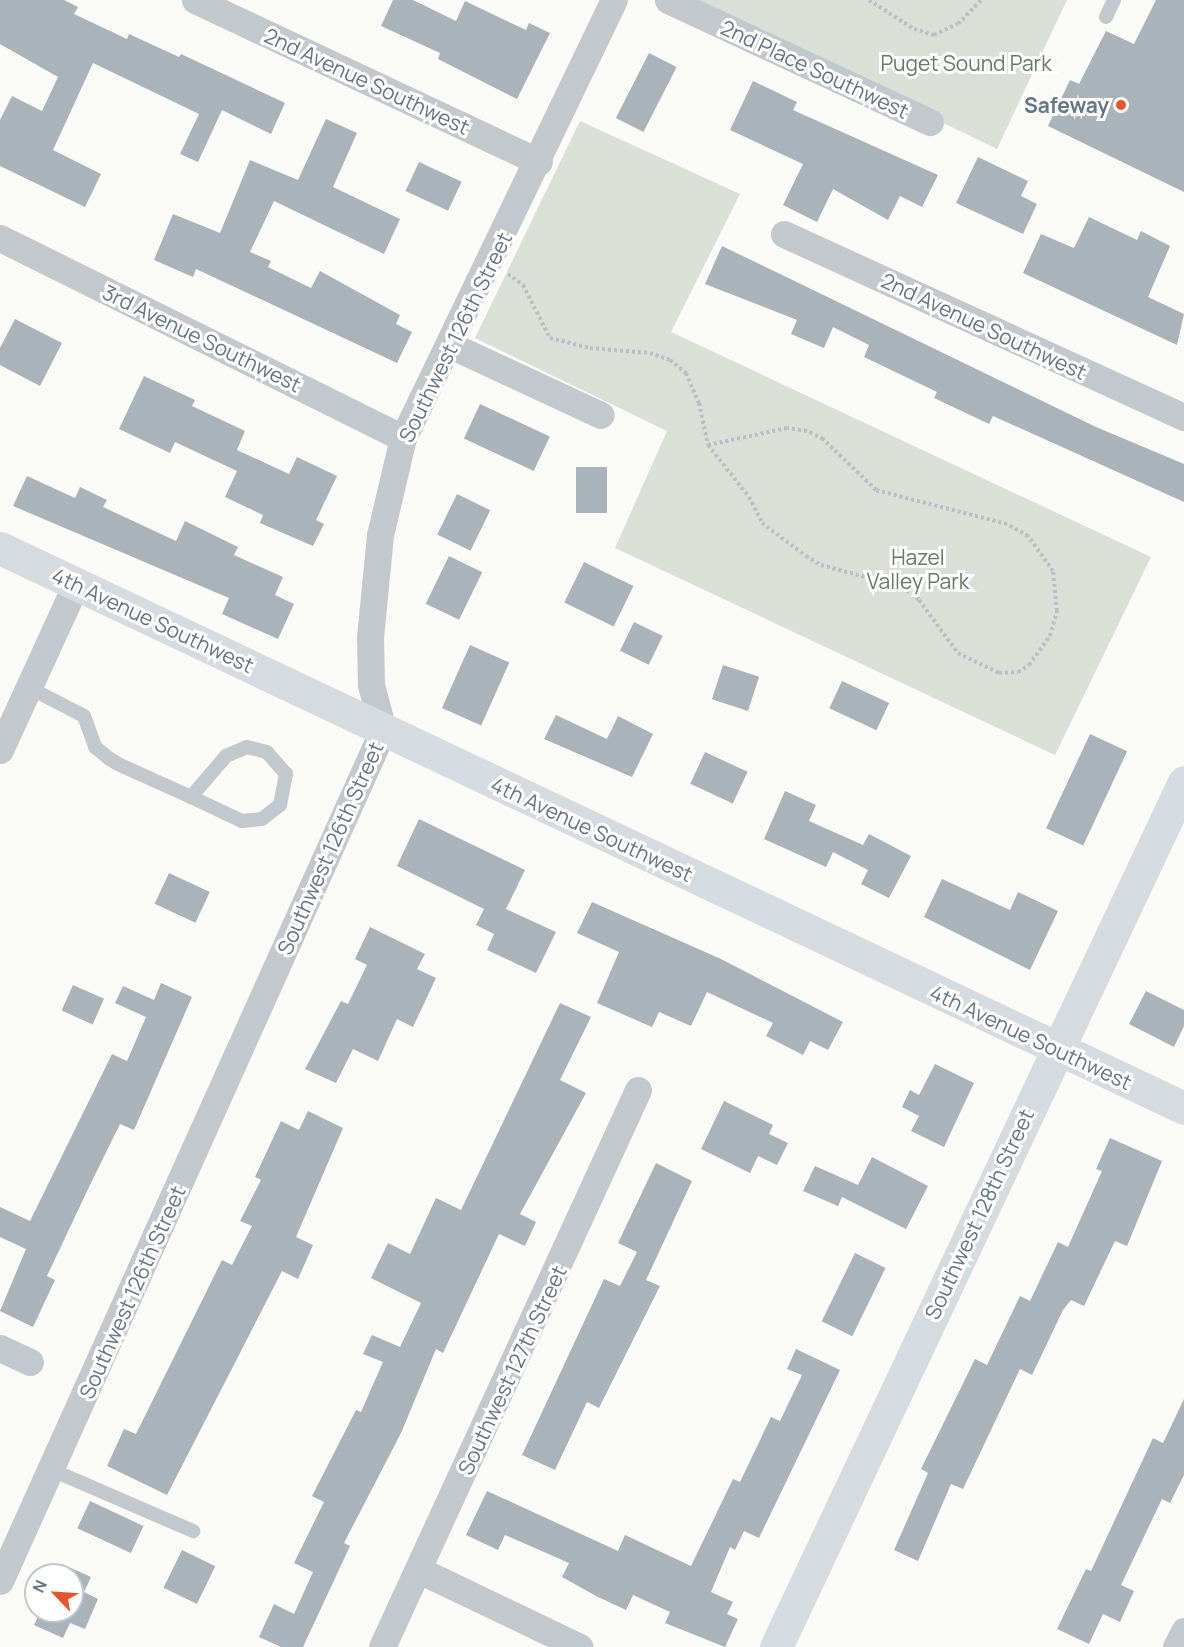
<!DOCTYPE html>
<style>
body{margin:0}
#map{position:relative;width:1184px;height:1647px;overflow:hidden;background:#fafaf8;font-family:Manrope,sans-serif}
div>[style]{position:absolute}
.green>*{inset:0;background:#dadfd7}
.building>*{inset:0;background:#aab3b9;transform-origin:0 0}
.path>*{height:4px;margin-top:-2px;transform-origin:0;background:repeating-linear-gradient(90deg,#bbbfc2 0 3px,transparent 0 6px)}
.lane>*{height:14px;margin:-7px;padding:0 7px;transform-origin:7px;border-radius:7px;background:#c3c8cc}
.street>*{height:27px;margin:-13.5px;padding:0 13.5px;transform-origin:13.5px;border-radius:13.5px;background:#c3c8cc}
.secondary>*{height:33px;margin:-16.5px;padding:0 16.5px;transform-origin:16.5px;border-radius:16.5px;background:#d6dbdf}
.dots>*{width:16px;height:16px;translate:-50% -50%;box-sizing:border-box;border:3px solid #fff;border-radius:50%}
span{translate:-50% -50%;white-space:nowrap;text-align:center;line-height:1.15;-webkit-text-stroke:6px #fff;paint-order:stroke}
.park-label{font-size:21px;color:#687a64}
.street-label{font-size:21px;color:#657683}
.poi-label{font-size:21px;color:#657683;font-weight:700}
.right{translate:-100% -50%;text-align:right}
.north{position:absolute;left:24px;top:1563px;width:60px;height:60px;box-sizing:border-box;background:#fff;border:2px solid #c1c8cd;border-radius:50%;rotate:295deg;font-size:16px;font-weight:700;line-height:24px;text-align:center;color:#657683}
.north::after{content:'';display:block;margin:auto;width:21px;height:27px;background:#e4572e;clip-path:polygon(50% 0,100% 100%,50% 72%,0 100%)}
</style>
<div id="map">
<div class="green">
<div style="clip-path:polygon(690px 0,1067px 0,997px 149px)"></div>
<div style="clip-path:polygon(580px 121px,740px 194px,671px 332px,1151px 557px,1055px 755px,615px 548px,667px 431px,475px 338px)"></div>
</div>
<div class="building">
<div style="clip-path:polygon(0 0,64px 0,78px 7px,74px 14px,127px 39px,129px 34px,179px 57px,181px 54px,285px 103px,271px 134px,222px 110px,198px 162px,180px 154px,199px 114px,93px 63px,53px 150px,101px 174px,85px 207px,0 166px,0 120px,12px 96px,42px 111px,58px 77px,0 44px)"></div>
<div style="clip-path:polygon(393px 0,413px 0,456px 21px,465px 1px,526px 30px,529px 23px,550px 33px,517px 99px,438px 59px,440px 53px,381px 26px)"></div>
<div style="clip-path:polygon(1156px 0,1184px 0,1184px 192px,1048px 126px,1070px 80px,1079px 84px,1106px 31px,1134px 44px)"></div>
<div style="left:649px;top:53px;width:31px;height:73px;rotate:27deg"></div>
<div style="clip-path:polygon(753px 81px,797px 102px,793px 110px,938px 175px,922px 207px,900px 196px,888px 220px,833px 189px,817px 222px,783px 205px,803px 164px,730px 130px)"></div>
<div style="clip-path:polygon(326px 119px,357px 133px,333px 187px,400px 219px,384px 254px,274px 201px,250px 252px,271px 261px,268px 267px,311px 288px,320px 271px,400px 315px,396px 324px,412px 332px,397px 363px,196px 269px,193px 277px,154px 260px,173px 214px,220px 233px,250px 160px,298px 180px)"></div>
<div style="clip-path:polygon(978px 157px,1028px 181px,1021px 196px,1037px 204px,1023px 234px,956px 203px)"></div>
<div style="left:419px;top:162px;width:47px;height:32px;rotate:25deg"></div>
<div style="clip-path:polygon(1089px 217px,1137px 240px,1141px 231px,1170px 246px,1148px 297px,1184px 314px,1177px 345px,1023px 273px,1041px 234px,1074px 248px)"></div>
<div style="clip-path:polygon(722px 246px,1096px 427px,1184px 464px,1184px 502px,993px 416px,989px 424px,934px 398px,937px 392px,864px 357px,869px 345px,833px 327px,824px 348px,791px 334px,797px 320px,705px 284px)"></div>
<div style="clip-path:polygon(15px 319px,62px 343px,40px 386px,0 365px,0 348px)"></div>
<div style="clip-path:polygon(144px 376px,195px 400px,192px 406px,245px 431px,237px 450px,289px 474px,297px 457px,337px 476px,316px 520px,324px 524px,313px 546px,260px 523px,263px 515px,225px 497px,237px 471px,175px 442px,170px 453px,119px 429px)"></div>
<div style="left:480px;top:404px;width:77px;height:38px;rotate:25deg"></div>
<div style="left:576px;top:467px;width:31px;height:46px"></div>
<div style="clip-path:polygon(27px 476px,75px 498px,80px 487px,107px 500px,103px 507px,176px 541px,185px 521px,238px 547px,234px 555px,283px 577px,275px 595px,294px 604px,278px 639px,222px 614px,229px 598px,13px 506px)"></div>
<div style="left:457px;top:494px;width:37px;height:45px;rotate:26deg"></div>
<div style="left:449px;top:556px;width:37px;height:53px;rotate:26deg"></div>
<div style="left:584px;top:562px;width:55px;height:45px;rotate:26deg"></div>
<div style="left:634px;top:622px;width:32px;height:32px;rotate:26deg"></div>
<div style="left:470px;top:645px;width:43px;height:69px;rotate:24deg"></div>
<div style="left:723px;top:665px;width:38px;height:36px;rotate:18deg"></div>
<div style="left:842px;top:681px;width:52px;height:30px;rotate:25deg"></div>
<div style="clip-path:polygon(556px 715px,607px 739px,618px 716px,653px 734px,632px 777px,544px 739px)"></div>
<div style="left:1090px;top:734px;width:41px;height:104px;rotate:25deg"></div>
<div style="left:705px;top:752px;width:47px;height:35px;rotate:25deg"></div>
<div style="clip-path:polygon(785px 791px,816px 805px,809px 821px,863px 845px,869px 834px,911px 856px,889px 898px,861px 884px,868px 870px,833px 852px,826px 867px,764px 839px)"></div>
<div style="clip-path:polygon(419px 819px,525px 870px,506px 909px,556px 932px,536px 973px,487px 950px,494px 934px,476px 925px,484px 909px,397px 866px)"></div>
<div style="left:169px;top:873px;width:45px;height:34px;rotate:25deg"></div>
<div style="clip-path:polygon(942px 879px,1010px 910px,1018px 892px,1058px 911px,1030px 970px,924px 917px)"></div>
<div style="clip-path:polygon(592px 902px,721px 959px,843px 1022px,828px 1050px,810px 1041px,803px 1055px,766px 1036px,773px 1023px,707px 992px,691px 1026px,659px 1012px,652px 1027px,597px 1003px,619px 952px,577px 933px)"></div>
<div style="clip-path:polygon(370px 927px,425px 954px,417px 969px,436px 978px,413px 1027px,397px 1019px,378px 1061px,353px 1049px,336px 1083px,305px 1069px,341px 1001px,348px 1004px,367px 965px,355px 959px)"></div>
<div style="clip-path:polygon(161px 983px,192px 997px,134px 1130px,120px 1124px,89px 1187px,47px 1276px,55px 1280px,33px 1327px,0 1311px,26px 1249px,0 1237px,0 1207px,30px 1221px,112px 1054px,127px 1061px,146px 1017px,115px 1003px,123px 986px,154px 1000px)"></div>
<div style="left:73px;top:985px;width:34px;height:28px;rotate:24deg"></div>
<div style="clip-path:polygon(1146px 991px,1184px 1010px,1184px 1026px,1174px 1047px,1129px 1024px)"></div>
<div style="clip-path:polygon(560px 1003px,591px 1017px,560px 1080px,586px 1093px,520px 1214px,536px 1222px,525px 1246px,499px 1234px,443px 1353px,436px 1349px,401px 1433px,344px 1543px,350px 1546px,303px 1647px,281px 1647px,259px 1637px,274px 1604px,294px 1614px,313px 1572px,294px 1563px,324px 1502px,312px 1496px,356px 1410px,361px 1412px,383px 1362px,363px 1354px,372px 1335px,400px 1347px,421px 1303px,371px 1278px,388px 1243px,410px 1254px,436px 1198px,461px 1210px)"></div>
<div style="clip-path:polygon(935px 1064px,974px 1083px,944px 1147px,911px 1131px,919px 1116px,902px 1107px,910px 1090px,919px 1095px)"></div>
<div style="clip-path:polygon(724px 1101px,773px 1125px,769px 1134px,788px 1143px,777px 1165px,758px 1156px,750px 1173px,701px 1149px)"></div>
<div style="clip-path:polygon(308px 1111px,343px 1128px,296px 1237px,313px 1245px,298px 1279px,282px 1271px,167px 1495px,107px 1466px,124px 1429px,136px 1434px,222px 1260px,232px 1265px,252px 1226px,240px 1221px,261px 1180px,255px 1177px,281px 1121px,299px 1130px)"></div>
<div style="clip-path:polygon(1110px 1138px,1162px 1161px,1127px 1246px,1115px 1241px,1084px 1306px,1071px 1300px,1063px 1310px,1032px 1375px,1020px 1369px,963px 1489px,951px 1484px,918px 1561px,894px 1550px,928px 1473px,921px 1469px,975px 1359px,987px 1365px,1020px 1296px,1030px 1301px,1058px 1242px,1068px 1247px,1102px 1171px,1096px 1169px)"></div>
<div style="clip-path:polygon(872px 1157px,928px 1186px,906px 1229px,842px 1197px,838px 1206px,803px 1191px,815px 1166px,858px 1185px)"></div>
<div style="clip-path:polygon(656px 1163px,692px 1181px,646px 1280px,660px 1286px,599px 1408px,587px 1402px,555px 1470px,522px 1455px,604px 1279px,620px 1286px,637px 1252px,618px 1243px)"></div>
<div style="left:855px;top:1253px;width:34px;height:76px;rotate:26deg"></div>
<div style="clip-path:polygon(796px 1349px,840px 1370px,759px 1538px,744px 1531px,735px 1550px,730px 1547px,711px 1592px,733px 1602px,727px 1614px,738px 1619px,725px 1647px,665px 1623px,670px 1612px,633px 1595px,626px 1610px,596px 1596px,562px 1577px,569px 1563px,505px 1535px,498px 1550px,466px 1535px,487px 1491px,618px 1551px,625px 1535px,691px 1566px,733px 1479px,740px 1482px,771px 1417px,780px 1421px,802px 1375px,787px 1369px)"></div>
<div style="clip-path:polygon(1184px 1399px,1184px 1475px,1170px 1503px,1162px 1499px,1121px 1585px,1134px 1591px,1120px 1622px,1103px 1614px,1089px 1644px,1057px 1629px,1086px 1569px,1091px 1571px,1153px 1438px,1163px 1443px)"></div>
<div style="left:90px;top:1501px;width:59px;height:30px;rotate:25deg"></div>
<div style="left:182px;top:1550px;width:37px;height:42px;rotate:26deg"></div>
<div style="clip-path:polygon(62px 1564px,91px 1577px,84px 1592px,98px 1599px,85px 1629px,70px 1623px,63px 1638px,34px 1625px,41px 1611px,72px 1611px,72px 1575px,57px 1575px)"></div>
</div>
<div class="path">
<div style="left:869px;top:0;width:54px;rotate:32.8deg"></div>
<div style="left:914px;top:29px;width:21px;rotate:17deg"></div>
<div style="left:934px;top:35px;width:26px;rotate:-25deg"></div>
<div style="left:958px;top:24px;width:33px;rotate:-46deg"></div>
<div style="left:508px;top:274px;width:19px;rotate:36deg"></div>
<div style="left:523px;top:285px;width:59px;rotate:63deg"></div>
<div style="left:550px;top:338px;width:41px;rotate:14deg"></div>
<div style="left:590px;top:348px;width:60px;rotate:4.8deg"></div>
<div style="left:650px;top:353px;width:21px;rotate:19deg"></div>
<div style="left:670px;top:360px;width:21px;rotate:39deg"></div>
<div style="left:686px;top:373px;width:33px;rotate:67deg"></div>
<div style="left:699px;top:403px;width:43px;rotate:77.9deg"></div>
<div style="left:708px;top:445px;width:66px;rotate:51.7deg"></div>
<div style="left:749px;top:497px;width:29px;rotate:63deg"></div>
<div style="left:762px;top:523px;width:55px;rotate:36.9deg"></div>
<div style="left:806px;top:556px;width:17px;rotate:31deg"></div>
<div style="left:821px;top:565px;width:84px;rotate:15.2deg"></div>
<div style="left:902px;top:587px;width:21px;rotate:37deg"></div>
<div style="left:919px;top:600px;width:66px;rotate:53.7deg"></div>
<div style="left:958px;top:653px;width:46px;rotate:26deg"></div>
<div style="left:999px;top:673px;width:19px;rotate:-3deg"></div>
<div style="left:1018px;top:672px;width:13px;rotate:-32deg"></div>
<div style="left:1029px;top:665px;width:36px;rotate:-54deg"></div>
<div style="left:1050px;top:636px;width:26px;rotate:-74deg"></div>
<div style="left:1057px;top:611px;width:40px;rotate:-95.7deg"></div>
<div style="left:1053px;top:571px;width:43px;rotate:-125.5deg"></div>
<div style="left:1028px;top:536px;width:24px;rotate:-150deg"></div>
<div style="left:1007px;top:524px;width:135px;rotate:-165.5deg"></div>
<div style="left:876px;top:490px;width:74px;rotate:-136.1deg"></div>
<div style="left:823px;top:439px;width:18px;rotate:-153deg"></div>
<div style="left:807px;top:431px;width:20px;rotate:-171deg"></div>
<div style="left:787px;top:428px;width:81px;rotate:167.9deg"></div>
</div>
<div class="lane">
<div style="left:1106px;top:17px;width:19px;rotate:-65deg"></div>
<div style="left:28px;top:687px;width:63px;rotate:27.4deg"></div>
<div style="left:84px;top:716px;width:33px;rotate:70deg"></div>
<div style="left:95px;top:747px;width:19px;rotate:39deg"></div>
<div style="left:110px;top:759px;width:9px;rotate:32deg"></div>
<div style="left:118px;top:764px;width:80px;rotate:24.3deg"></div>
<div style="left:191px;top:797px;width:56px;rotate:25.2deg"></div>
<div style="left:242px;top:821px;width:20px;rotate:-6deg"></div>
<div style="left:262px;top:819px;width:23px;rotate:-38deg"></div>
<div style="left:280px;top:805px;width:32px;rotate:-79deg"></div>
<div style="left:286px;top:774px;width:29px;rotate:-131deg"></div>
<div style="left:267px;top:752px;width:21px;rotate:-166deg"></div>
<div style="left:247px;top:747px;width:23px;rotate:157deg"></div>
<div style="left:226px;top:756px;width:54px;rotate:130.5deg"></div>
<div style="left:52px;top:1470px;width:154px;rotate:23.4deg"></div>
</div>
<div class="street">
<div style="left:195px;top:0;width:380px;rotate:25.2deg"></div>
<div style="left:668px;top:0;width:289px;rotate:25deg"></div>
<div style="left:784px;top:234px;width:440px;rotate:24.6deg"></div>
<div style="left:0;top:238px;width:450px;rotate:26.4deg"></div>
<div style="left:450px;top:345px;width:166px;rotate:24.9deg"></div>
<div style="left:0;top:750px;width:183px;rotate:-65.4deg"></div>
<div style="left:0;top:1348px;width:33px;rotate:25deg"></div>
<div style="left:419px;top:1570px;width:178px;rotate:25.6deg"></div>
<div style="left:0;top:1581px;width:933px;rotate:-65.77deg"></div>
<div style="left:383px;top:730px;width:47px;rotate:-104.9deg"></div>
<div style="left:371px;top:685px;width:48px;rotate:-91.2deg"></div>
<div style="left:370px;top:637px;width:102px;rotate:-84.4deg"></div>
<div style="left:380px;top:535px;width:100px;rotate:-76.7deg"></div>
<div style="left:403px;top:438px;width:486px;rotate:-64.3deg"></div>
<div style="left:382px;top:1647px;width:613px;rotate:-65.32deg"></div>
<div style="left:1176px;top:1647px;width:18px;rotate:-63deg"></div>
</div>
<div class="secondary">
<div style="left:0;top:548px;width:1310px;rotate:25.31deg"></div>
<div style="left:776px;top:1647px;width:956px;rotate:-64.75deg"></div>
</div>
<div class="dots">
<div style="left:1121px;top:105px;background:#e4572e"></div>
</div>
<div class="park-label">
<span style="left:966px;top:63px">Puget Sound Park</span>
<span style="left:918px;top:569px">Hazel<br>Valley Park</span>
</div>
<div class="street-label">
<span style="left:815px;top:69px;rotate:25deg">2nd Place Southwest</span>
<span style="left:367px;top:81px;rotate:25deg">2nd Avenue Southwest</span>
<span style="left:984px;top:326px;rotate:25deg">2nd Avenue Southwest</span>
<span style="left:455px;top:337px;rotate:-64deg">Southwest 126th Street</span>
<span style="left:202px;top:338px;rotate:26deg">3rd Avenue Southwest</span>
<span style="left:153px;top:620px;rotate:25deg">4th Avenue Southwest</span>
<span style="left:592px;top:829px;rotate:25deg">4th Avenue Southwest</span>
<span style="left:330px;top:848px;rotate:-66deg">Southwest 126th Street</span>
<span style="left:1031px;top:1037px;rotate:25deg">4th Avenue Southwest</span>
<span style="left:979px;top:1214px;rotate:-65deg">Southwest 128th Street</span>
<span style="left:132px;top:1292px;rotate:-66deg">Southwest 126th Street</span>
<span style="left:512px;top:1370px;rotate:-65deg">Southwest 127th Street</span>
</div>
<div class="poi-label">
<span class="right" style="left:1109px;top:105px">Safeway</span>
</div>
<div class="north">N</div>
</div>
